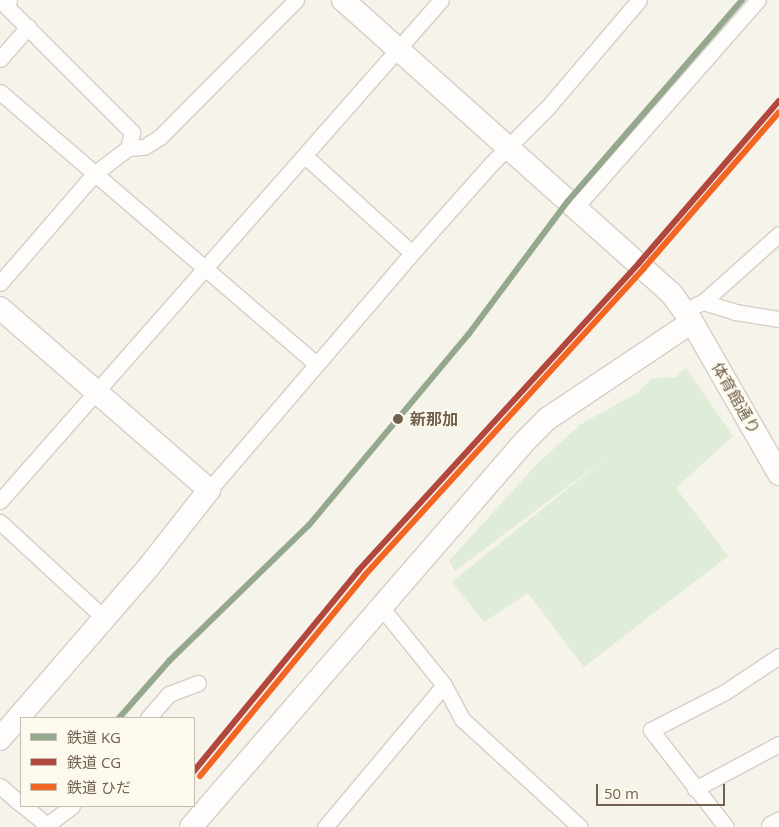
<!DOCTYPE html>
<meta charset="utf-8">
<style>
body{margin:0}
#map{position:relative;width:779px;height:827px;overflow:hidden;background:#f6f3eb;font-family:"Open Sans","Noto Sans JP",sans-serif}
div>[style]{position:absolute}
.green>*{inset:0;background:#dfecd7}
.roads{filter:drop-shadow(1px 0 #d4cfc8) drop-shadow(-1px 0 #d4cfc8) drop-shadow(0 1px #d4cfc8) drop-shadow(0 -1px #d4cfc8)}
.street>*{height:15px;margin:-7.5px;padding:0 7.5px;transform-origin:7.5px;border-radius:7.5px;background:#fefdfc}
.secondary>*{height:22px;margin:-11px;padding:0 11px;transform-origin:11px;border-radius:11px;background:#fefdfc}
.rail-1>*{height:6px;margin:-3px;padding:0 3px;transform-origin:3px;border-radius:3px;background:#93a88d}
.rail-2>*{height:6px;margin:-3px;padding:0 3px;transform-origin:3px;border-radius:3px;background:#b2473e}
.rail-3>*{height:6px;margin:-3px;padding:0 3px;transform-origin:3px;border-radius:3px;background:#f26522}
.dots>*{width:14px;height:14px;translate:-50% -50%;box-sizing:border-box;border:2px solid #fdfaed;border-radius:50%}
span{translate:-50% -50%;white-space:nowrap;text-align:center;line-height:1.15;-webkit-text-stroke:4px #fdfaed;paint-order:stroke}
.street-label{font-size:16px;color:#71614e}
.stop-label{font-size:16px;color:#71614e;font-weight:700}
.left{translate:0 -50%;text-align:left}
.legend{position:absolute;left:20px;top:717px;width:175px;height:90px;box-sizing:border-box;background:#fdfaed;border:1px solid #c5bdad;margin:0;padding:6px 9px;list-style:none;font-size:15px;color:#71614e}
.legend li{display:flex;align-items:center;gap:10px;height:25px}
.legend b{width:25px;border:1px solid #c5bdad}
.scale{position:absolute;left:596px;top:784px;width:129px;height:22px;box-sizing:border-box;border:2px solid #71614e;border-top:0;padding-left:6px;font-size:15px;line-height:18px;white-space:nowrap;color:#71614e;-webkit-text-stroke:4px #fdfaed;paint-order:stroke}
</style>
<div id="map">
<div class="green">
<div style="clip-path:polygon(686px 368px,733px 436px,676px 488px,728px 556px,584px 667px,528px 593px,484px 622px,452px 582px,607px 457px,455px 571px,449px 561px,538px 463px,581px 424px,637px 393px,652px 378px,676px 377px)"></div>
</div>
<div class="roads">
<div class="street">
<div style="left:9px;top:0;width:6px;rotate:129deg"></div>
<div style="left:5px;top:5px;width:180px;rotate:45deg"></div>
<div style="left:132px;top:132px;width:16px;rotate:104deg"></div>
<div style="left:0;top:59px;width:43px;rotate:-48.8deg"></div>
<div style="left:0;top:92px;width:417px;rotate:40.7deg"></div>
<div style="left:305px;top:156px;width:144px;rotate:42.2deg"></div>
<div style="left:575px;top:208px;width:277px;rotate:-48.7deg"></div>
<div style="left:0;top:283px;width:144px;rotate:-49.2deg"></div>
<div style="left:94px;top:174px;width:43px;rotate:-37.4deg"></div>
<div style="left:128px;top:148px;width:16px;rotate:-4deg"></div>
<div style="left:144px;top:147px;width:19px;rotate:-32deg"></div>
<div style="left:160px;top:137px;width:193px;rotate:-45.2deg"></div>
<div style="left:703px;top:302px;width:102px;rotate:-41.8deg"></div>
<div style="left:696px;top:305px;width:8px;rotate:-23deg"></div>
<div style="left:703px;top:302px;width:34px;rotate:17deg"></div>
<div style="left:735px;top:312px;width:45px;rotate:9deg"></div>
<div style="left:209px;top:490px;width:312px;rotate:-49.4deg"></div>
<div style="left:412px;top:253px;width:120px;rotate:-48.4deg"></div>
<div style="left:492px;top:163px;width:79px;rotate:-45deg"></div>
<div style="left:548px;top:107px;width:140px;rotate:-49.6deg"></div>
<div style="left:0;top:501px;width:667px;rotate:-48.64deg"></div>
<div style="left:0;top:522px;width:143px;rotate:42.7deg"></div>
<div style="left:381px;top:607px;width:100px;rotate:51.1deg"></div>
<div style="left:444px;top:685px;width:38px;rotate:62deg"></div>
<div style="left:462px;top:719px;width:160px;rotate:42.5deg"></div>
<div style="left:148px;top:718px;width:32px;rotate:-49deg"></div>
<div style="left:169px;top:694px;width:31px;rotate:-21deg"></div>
<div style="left:0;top:786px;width:28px;rotate:41deg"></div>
<div style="left:695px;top:789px;width:95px;rotate:-28.2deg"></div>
<div style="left:24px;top:806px;width:30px;rotate:40deg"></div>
<div style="left:47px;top:825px;width:31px;rotate:-37deg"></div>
<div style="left:325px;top:827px;width:185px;rotate:-50deg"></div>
<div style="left:726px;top:827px;width:123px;rotate:-127.7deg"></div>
<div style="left:651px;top:730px;width:83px;rotate:-27.2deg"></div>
<div style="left:725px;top:692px;width:65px;rotate:-33.7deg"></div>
</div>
<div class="secondary">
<div style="left:343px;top:0;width:440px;rotate:41.8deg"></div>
<div style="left:671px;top:293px;width:36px;rotate:54deg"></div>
<div style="left:692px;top:322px;width:175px;rotate:60.2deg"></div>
<div style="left:0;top:308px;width:277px;rotate:41deg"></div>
<div style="left:209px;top:490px;width:100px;rotate:128.1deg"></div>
<div style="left:147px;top:569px;width:225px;rotate:130.9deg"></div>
<div style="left:191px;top:827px;width:512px;rotate:-49.12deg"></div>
<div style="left:526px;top:440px;width:30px;rotate:-45deg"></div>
<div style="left:547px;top:419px;width:174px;rotate:-33.8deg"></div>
<div style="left:773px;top:827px;width:7px;rotate:-27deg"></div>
</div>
</div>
<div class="rail-1">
<div style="left:119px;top:718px;width:76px;rotate:-48.7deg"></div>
<div style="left:169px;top:661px;width:195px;rotate:-44.2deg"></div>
<div style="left:309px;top:525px;width:248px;rotate:-50.1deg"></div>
<div style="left:468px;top:335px;width:167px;rotate:-53.3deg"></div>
<div style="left:568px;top:201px;width:266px;rotate:-49.1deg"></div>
</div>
<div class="rail-2">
<div style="left:194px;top:771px;width:259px;rotate:-50.6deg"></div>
<div style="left:358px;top:571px;width:417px;rotate:-47.6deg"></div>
<div style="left:639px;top:263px;width:214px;rotate:-49.2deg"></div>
</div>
<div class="rail-3">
<div style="left:200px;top:776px;width:259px;rotate:-50.6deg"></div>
<div style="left:364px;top:576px;width:416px;rotate:-47.7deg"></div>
<div style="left:644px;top:268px;width:206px;rotate:-49.1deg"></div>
</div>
<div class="dots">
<div style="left:398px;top:419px;background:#71614e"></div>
</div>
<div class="street-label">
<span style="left:736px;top:398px;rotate:60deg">体育館通り</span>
</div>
<div class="stop-label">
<span class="left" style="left:410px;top:419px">新那加</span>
</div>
<ul class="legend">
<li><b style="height:6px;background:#93a88d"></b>鉄道 KG</li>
<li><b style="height:6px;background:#b2473e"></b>鉄道 CG</li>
<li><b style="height:6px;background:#f26522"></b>鉄道 ひだ</li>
</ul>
<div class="scale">50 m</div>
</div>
